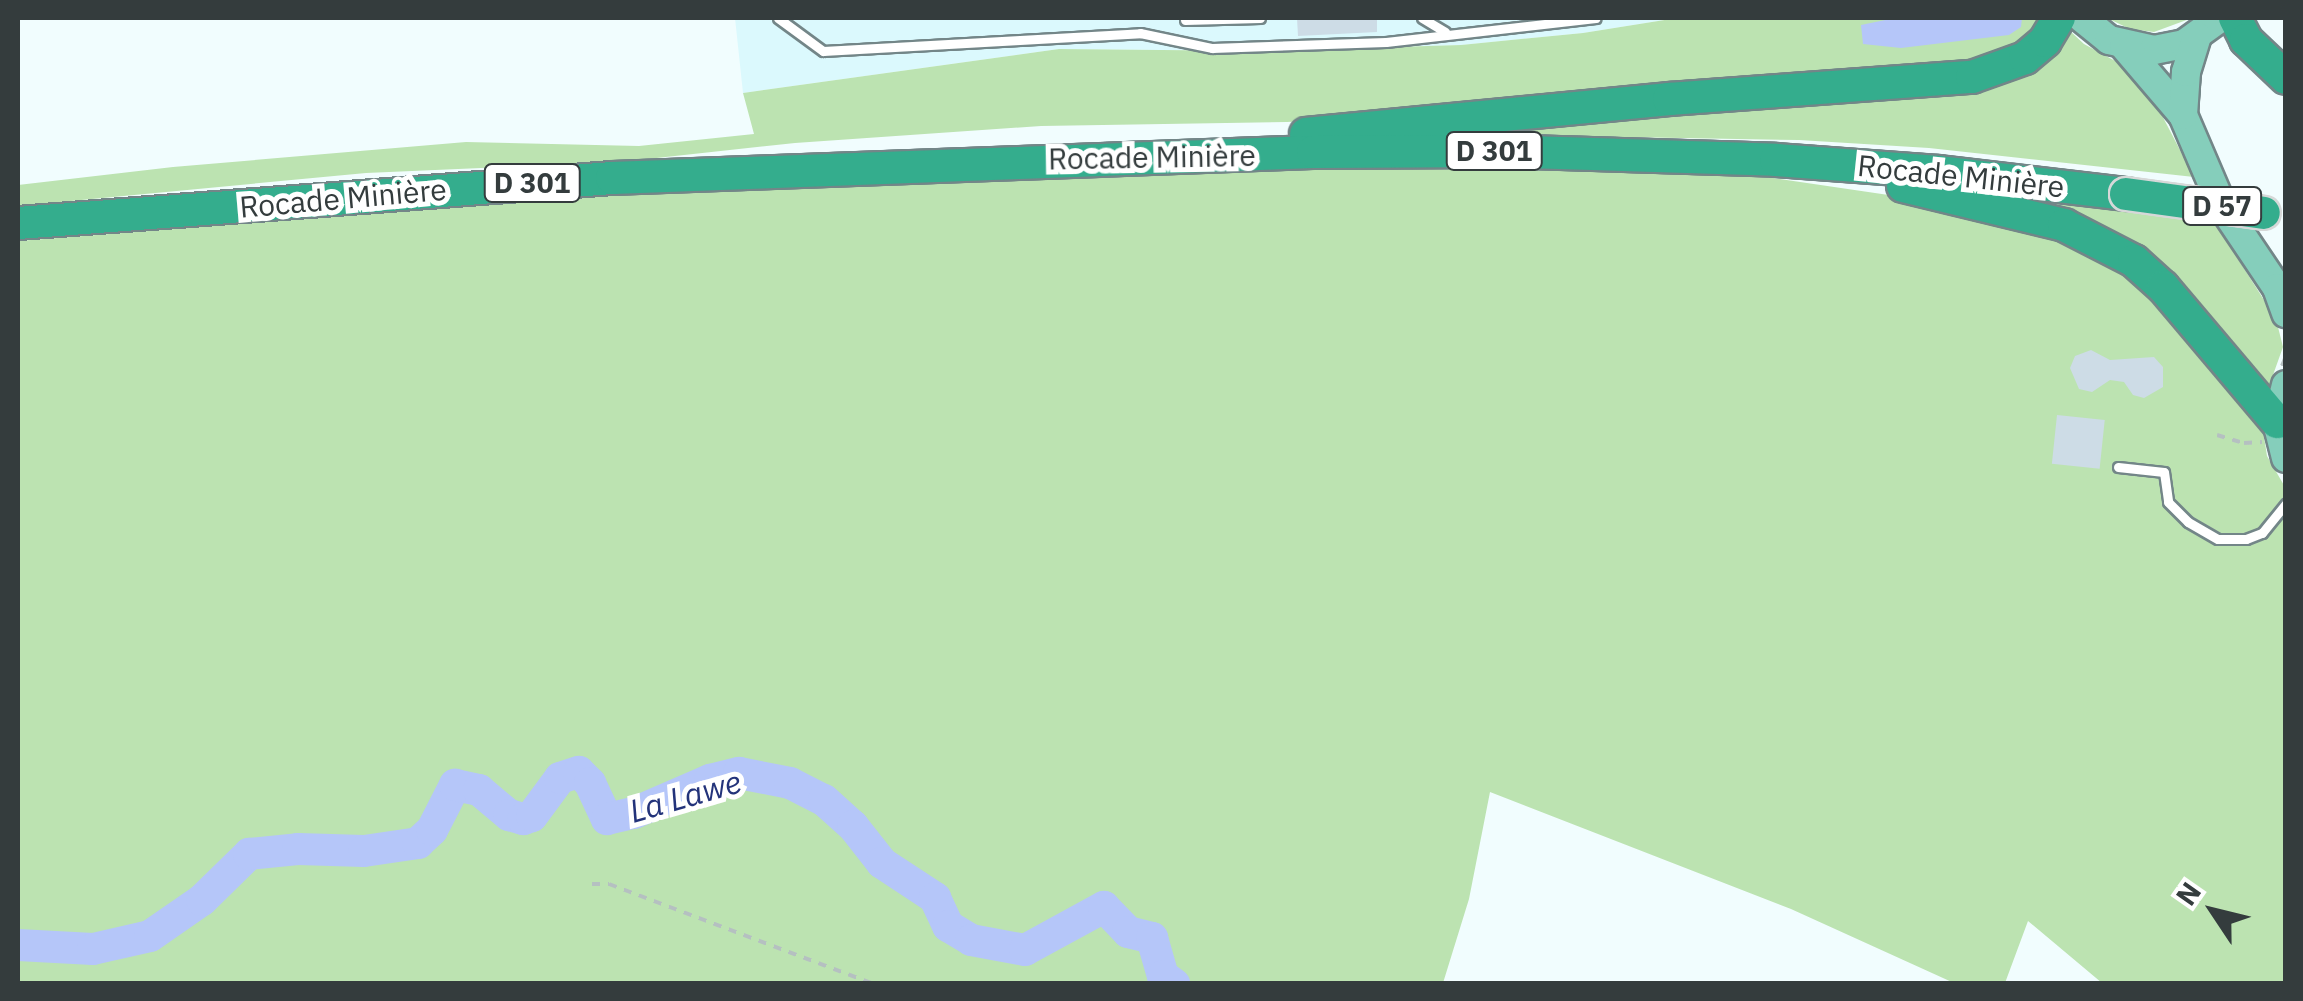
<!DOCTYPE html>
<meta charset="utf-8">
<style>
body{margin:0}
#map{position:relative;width:2303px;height:1001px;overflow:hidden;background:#f1fdfe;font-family:"IBM Plex Sans",sans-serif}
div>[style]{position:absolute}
.built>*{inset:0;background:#dbf9fd}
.green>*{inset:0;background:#bce3b1}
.water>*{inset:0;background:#b5c6f9}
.river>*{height:32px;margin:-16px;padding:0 16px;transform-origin:16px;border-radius:16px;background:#b5c6f9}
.building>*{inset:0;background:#cddce6;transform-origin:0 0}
.path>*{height:4px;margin-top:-2px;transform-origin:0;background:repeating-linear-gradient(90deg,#b5c0c1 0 8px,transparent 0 16px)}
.roads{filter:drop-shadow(2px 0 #738688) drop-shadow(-2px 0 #738688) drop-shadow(0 2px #738688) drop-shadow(0 -2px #738688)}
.lane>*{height:9px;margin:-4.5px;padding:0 4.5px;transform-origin:4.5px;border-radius:4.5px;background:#fff}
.primary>*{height:28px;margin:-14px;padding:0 14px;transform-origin:14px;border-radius:14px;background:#85cebb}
.highway>*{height:32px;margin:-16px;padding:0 16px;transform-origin:16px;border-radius:16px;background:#34ad8d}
.bridges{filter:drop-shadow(2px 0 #d6d8d8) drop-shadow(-2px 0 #d6d8d8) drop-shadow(0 2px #d6d8d8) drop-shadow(0 -2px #d6d8d8)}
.highway-bridge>*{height:32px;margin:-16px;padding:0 16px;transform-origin:16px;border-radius:16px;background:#34ad8d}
span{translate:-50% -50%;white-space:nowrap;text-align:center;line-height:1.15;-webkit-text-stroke:10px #fff;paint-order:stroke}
.shield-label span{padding:2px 8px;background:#fff;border:2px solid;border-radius:8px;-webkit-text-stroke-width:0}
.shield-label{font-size:28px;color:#343c3d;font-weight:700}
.street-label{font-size:30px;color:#343c3d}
.water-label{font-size:32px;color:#23337a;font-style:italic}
.frame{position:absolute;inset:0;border:20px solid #343c3d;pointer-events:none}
.north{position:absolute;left:2163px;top:861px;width:100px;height:100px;-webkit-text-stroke:8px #fff;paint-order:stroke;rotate:305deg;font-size:28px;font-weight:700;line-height:40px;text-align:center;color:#343c3d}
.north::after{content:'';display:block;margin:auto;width:35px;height:45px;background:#343c3d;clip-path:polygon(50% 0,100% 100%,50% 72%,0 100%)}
</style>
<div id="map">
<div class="built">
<div style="clip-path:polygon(735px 18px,1677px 18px,1583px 33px,1461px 45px,1264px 51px,1059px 49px,743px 93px)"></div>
</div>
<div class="green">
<div style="clip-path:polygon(1677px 18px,2056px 18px,2084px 44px,2141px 75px,2194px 177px,1929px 148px,1799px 140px,1395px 133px,1392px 116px,1287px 122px,1041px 126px,795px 143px,620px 162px,366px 173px,18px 206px,18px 185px,173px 167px,466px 142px,639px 146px,754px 134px,743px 93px,1059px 49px,1264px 51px,1461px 45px,1583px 33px)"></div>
<div style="clip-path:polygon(2107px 18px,2192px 18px,2154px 32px,2130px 29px)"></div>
<div style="clip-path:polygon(1546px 167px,1711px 169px,1909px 198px,1938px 186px,2214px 221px,2276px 319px,2283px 347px,2268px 389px,2262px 424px,2267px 456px,2285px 487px,2285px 983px,2102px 983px,2028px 921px,2005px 983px,1954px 983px,1791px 909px,1490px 792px,1469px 899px,1443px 983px,18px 984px,18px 241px,686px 190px,1292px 170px)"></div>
</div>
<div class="water">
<div style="clip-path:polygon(1895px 18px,2022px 18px,2021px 27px,2009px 35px,1901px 48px,1863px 44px,1861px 25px)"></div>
</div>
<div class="river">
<div style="left:18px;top:945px;width:75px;rotate:3.1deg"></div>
<div style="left:93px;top:949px;width:58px;rotate:-12.8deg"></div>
<div style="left:150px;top:936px;width:63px;rotate:-34.7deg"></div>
<div style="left:202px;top:900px;width:66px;rotate:-44.4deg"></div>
<div style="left:249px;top:854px;width:49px;rotate:-5.8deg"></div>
<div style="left:298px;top:849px;width:66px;rotate:1.7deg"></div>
<div style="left:364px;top:851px;width:55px;rotate:-8.4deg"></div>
<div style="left:418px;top:843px;width:19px;rotate:-43deg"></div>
<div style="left:432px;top:830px;width:51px;rotate:-62.9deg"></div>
<div style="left:455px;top:785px;width:25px;rotate:12deg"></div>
<div style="left:479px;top:790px;width:39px;rotate:40deg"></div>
<div style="left:509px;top:815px;width:15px;rotate:16deg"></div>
<div style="left:523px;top:819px;width:9px;rotate:-18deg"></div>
<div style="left:532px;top:816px;width:47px;rotate:-53.6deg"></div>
<div style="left:560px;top:778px;width:20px;rotate:-18deg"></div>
<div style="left:579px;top:772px;width:16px;rotate:45deg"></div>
<div style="left:590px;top:783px;width:40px;rotate:65deg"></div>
<div style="left:607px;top:819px;width:28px;rotate:-13deg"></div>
<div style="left:634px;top:813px;width:83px;rotate:-23.5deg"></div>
<div style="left:710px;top:780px;width:30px;rotate:-14deg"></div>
<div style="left:739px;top:773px;width:52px;rotate:11.1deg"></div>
<div style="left:790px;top:783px;width:38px;rotate:27deg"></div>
<div style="left:824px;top:800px;width:39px;rotate:42deg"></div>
<div style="left:853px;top:826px;width:47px;rotate:51.9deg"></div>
<div style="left:882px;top:863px;width:64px;rotate:33.4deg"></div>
<div style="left:935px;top:898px;width:31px;rotate:65deg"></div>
<div style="left:948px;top:926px;width:27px;rotate:31deg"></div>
<div style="left:971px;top:940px;width:55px;rotate:10.5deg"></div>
<div style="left:1025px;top:950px;width:90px;rotate:-28.6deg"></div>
<div style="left:1104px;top:907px;width:35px;rotate:46deg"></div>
<div style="left:1128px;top:932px;width:25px;rotate:14deg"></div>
<div style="left:1152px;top:938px;width:40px;rotate:74deg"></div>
<div style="left:1163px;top:976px;width:14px;rotate:36deg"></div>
</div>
<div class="building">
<div style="clip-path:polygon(1297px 18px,1377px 18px,1377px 32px,1298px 36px)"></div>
<div style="clip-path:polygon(2091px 350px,2110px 360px,2154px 357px,2163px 367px,2163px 387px,2144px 398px,2133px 395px,2124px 382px,2110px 380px,2092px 392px,2079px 389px,2070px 368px,2075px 356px)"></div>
<div style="left:2057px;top:415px;width:48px;height:49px;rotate:6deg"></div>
</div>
<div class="path">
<div style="left:2286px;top:339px;width:1px;rotate:90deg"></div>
<div style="left:2282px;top:366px;width:11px;rotate:-68deg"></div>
<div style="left:2217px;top:435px;width:28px;rotate:17deg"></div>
<div style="left:2244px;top:443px;width:18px;rotate:-3deg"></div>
<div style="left:592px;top:884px;width:17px"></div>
<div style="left:609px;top:884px;width:282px;rotate:20.7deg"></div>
</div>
<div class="roads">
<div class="lane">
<div style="left:778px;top:18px;width:56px;rotate:36.3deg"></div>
<div style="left:823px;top:51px;width:318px;rotate:-3.2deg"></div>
<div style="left:1140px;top:33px;width:74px;rotate:11.8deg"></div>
<div style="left:1212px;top:48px;width:174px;rotate:-2deg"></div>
<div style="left:1386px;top:42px;width:211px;rotate:-6.5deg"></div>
<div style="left:1422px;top:18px;width:27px;rotate:31deg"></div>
<div style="left:1185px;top:20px;width:75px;rotate:-1.5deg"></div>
<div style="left:2118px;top:467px;width:46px;rotate:6.2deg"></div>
<div style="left:2164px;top:472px;width:30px;rotate:82deg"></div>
<div style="left:2168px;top:502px;width:28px;rotate:45deg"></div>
<div style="left:2188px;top:522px;width:34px;rotate:30deg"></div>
<div style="left:2218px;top:539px;width:28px"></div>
<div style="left:2246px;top:539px;width:17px;rotate:-21deg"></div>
<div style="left:2262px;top:533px;width:38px;rotate:-51deg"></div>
</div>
<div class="primary">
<div style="left:2082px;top:18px;width:35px;rotate:39deg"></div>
<div style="left:2109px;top:40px;width:46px;rotate:12.5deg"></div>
<div style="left:2154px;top:50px;width:31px;rotate:-11deg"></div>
<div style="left:2184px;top:44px;width:44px;rotate:-35.8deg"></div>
<div style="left:2124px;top:46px;width:91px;rotate:49.5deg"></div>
<div style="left:2183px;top:115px;width:99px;rotate:66.8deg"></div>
<div style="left:2222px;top:206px;width:99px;rotate:56.1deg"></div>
<div style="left:2277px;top:288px;width:27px;rotate:70deg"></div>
<div style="left:2183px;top:115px;width:43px;rotate:-86deg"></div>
<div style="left:2186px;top:72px;width:37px;rotate:-73deg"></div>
<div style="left:2286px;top:385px;width:38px;rotate:104deg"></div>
<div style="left:2277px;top:422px;width:37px;rotate:76deg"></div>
</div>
<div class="highway">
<div style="left:2235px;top:18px;width:25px;rotate:63deg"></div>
<div style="left:2246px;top:40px;width:55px;rotate:43.5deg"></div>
<div style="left:1306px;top:134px;width:365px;rotate:-5.5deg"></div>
<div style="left:1669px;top:99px;width:304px;rotate:-4.2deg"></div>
<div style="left:1972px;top:77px;width:56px;rotate:-19.7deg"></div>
<div style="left:2025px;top:58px;width:26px;rotate:-40deg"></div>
<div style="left:2045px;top:41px;width:27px;rotate:-59deg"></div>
<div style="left:1903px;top:186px;width:166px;rotate:13.6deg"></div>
<div style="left:2064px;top:225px;width:79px;rotate:27.2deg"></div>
<div style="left:2134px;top:261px;width:39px;rotate:42deg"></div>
<div style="left:2163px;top:287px;width:177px;rotate:49.8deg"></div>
<div style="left:18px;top:223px;width:596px;rotate:-4.33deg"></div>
<div style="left:612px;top:178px;width:701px;rotate:-2.12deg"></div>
<div style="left:1313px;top:152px;width:182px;rotate:-0.3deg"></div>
<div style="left:1495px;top:151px;width:281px;rotate:1.8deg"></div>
<div style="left:1776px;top:160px;width:163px;rotate:4.2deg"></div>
<div style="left:1939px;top:172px;width:188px;rotate:6.7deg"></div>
</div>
</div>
<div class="bridges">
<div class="highway-bridge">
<div style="left:2126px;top:194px;width:139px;rotate:7.8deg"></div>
</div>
</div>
<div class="shield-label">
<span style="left:1494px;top:151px">D 301</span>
<span style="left:532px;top:183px">D 301</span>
<span style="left:2222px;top:206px">D 57</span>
</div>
<div class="street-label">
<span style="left:1152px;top:157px;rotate:-1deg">Rocade Minière</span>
<span style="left:1961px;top:176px;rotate:6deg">Rocade Minière</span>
<span style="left:343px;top:198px;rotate:-5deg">Rocade Minière</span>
</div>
<div class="water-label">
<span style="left:685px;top:796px;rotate:-16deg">La Lawe</span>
</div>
<div class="frame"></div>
<div class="north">N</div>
</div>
